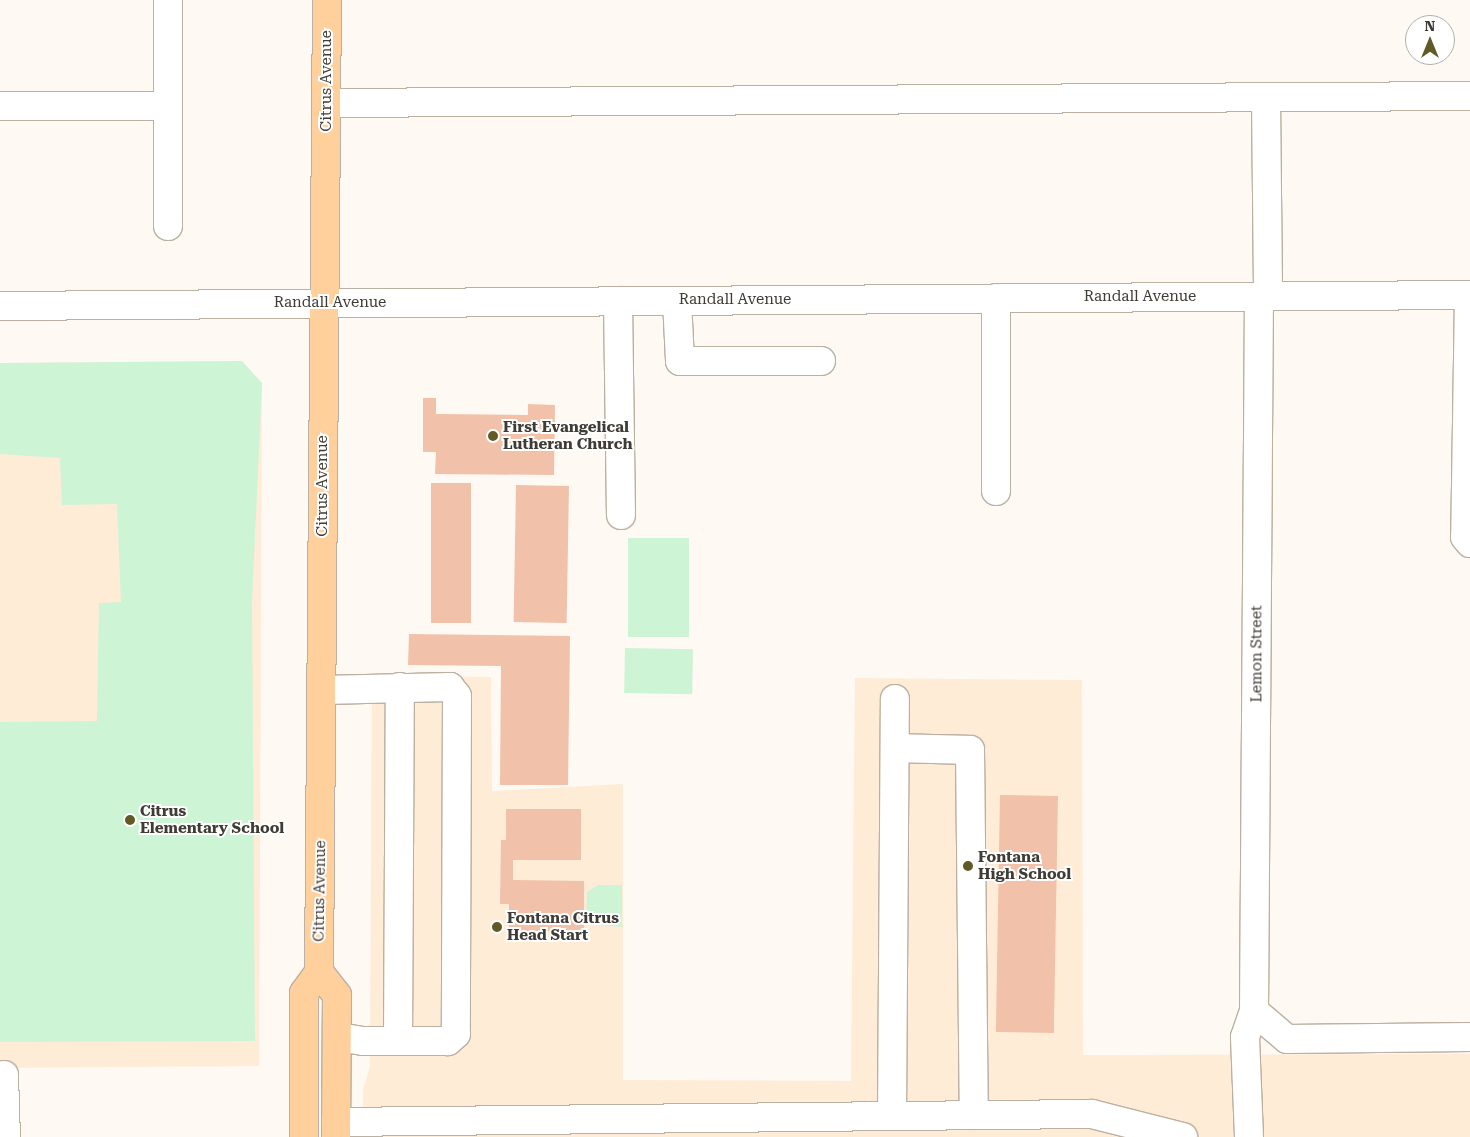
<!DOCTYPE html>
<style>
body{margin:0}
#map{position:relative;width:1470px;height:1137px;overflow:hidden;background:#fef9f3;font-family:"Roboto Serif",serif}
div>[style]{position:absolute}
.built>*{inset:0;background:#feecd7}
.green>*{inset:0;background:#cdf4d5;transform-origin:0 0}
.building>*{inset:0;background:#f2c1a9;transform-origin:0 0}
.roads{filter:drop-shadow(1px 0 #bbb0a1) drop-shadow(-1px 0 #bbb0a1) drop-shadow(0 1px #bbb0a1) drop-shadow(0 -1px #bbb0a1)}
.minor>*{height:28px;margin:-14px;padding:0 14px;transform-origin:14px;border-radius:14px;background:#fff}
.major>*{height:28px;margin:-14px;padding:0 14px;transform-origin:14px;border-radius:14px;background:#ffd09b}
.dots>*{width:14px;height:14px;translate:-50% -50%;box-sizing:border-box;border:2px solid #fff;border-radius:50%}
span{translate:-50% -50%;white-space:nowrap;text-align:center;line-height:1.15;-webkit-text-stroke:4px #fff;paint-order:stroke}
.street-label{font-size:15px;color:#3f3b35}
.poi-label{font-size:15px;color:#3f3b35;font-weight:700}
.left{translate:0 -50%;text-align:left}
.north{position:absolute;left:1405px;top:15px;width:50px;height:50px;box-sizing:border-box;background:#fff;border:1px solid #b2b1ae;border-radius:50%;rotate:0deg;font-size:14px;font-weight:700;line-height:20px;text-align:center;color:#3f3b35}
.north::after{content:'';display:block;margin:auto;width:18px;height:22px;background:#625a26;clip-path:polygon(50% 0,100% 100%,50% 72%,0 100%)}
</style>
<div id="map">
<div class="built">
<div style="clip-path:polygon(242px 361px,262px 383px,259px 1066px,0 1068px,0 363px)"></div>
<div style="clip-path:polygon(372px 676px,491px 677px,492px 791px,623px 784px,623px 1080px,851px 1081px,855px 678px,1082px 680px,1083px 1055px,1470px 1054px,1470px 1137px,363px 1137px,363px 1090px,370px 1066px)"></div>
</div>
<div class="green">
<div style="clip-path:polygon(242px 361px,262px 383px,252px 601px,255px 1041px,0 1042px,0 722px,97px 721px,99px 603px,121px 602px,117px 504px,62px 505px,60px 458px,0 454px,0 363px)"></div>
<div style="left:628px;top:538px;width:61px;height:99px"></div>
<div style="left:625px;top:648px;width:68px;height:45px;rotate:1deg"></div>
<div style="clip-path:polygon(598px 885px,622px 885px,622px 927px,586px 924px,587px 892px)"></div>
</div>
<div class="building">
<div style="clip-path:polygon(423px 398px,436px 398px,436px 414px,528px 415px,528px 404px,555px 405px,554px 475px,435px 474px,436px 452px,423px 452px)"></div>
<div style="left:471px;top:483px;width:140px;height:40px;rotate:90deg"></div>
<div style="left:516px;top:485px;width:53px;height:137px;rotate:1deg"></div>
<div style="clip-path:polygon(409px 634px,570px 636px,568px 785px,500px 785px,501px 666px,408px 665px)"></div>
<div style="left:1000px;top:795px;width:58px;height:237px;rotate:1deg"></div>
<div style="clip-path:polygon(506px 809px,581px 809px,581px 860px,513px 860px,513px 880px,584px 881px,584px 931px,509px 931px,509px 904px,500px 904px,501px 840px,506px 840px)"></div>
</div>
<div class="roads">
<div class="minor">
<div style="left:168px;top:0;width:226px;rotate:90deg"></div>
<div style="left:1266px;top:98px;width:199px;rotate:89.4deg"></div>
<div style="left:327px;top:103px;width:1143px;rotate:-0.35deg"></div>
<div style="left:0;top:106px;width:168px"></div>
<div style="left:1469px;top:295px;width:242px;rotate:90.9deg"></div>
<div style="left:1465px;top:537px;width:8px;rotate:50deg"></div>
<div style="left:996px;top:298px;width:193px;rotate:90deg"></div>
<div style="left:618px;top:301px;width:214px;rotate:89.2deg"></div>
<div style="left:677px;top:301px;width:60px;rotate:87.1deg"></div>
<div style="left:680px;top:361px;width:141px"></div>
<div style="left:0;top:306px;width:1470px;rotate:-0.43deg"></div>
<div style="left:323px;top:690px;width:127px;rotate:-1.4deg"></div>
<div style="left:450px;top:687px;width:11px;rotate:52deg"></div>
<div style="left:457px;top:696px;width:338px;rotate:90.2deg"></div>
<div style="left:456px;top:1034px;width:11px;rotate:139deg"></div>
<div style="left:448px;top:1041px;width:85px;rotate:180deg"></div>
<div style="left:363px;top:1041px;width:26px;rotate:-171deg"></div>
<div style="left:895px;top:748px;width:75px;rotate:1.5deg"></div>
<div style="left:970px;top:750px;width:365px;rotate:89.4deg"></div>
<div style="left:1254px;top:1011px;width:43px;rotate:40.3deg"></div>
<div style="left:1287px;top:1039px;width:183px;rotate:-0.6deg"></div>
<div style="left:398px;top:1041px;width:354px;rotate:-89.7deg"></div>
<div style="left:4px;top:1075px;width:62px;rotate:88.2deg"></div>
<div style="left:892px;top:1115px;width:416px;rotate:-89.6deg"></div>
<div style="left:336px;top:1122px;width:756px;rotate:-0.61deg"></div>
<div style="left:1092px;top:1114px;width:94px;rotate:14.2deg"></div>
<div style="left:1249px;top:1137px;width:100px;rotate:-92.3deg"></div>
<div style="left:1245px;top:1037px;width:28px;rotate:-71deg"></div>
<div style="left:1254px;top:1011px;width:714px;rotate:-89.6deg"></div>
</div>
<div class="major">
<div style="left:319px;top:972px;width:29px;rotate:52deg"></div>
<div style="left:337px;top:995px;width:142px;rotate:90.4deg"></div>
<div style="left:304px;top:1137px;width:144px;rotate:-90deg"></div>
<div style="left:304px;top:993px;width:26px;rotate:-54deg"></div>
<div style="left:319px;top:972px;width:972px;rotate:-89.53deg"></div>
</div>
</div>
<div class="dots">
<div style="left:493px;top:436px;background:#625a26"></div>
<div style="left:130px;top:820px;background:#625a26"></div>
<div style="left:968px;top:866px;background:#625a26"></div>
<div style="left:497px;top:927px;background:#625a26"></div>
</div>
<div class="street-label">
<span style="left:327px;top:81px;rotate:-90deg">Citrus Avenue</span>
<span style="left:1140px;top:297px">Randall Avenue</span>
<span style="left:735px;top:300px">Randall Avenue</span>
<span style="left:330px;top:303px">Randall Avenue</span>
<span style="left:323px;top:486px;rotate:-90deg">Citrus Avenue</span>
<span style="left:1257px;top:654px;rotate:-90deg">Lemon Street</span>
<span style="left:320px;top:891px;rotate:-89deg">Citrus Avenue</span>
</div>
<div class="poi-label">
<span class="left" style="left:503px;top:436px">First Evangelical<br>Lutheran Church</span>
<span class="left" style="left:140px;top:820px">Citrus<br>Elementary School</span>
<span class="left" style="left:978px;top:866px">Fontana<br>High School</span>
<span class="left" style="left:507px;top:927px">Fontana Citrus<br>Head Start</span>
</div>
<div class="north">N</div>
</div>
